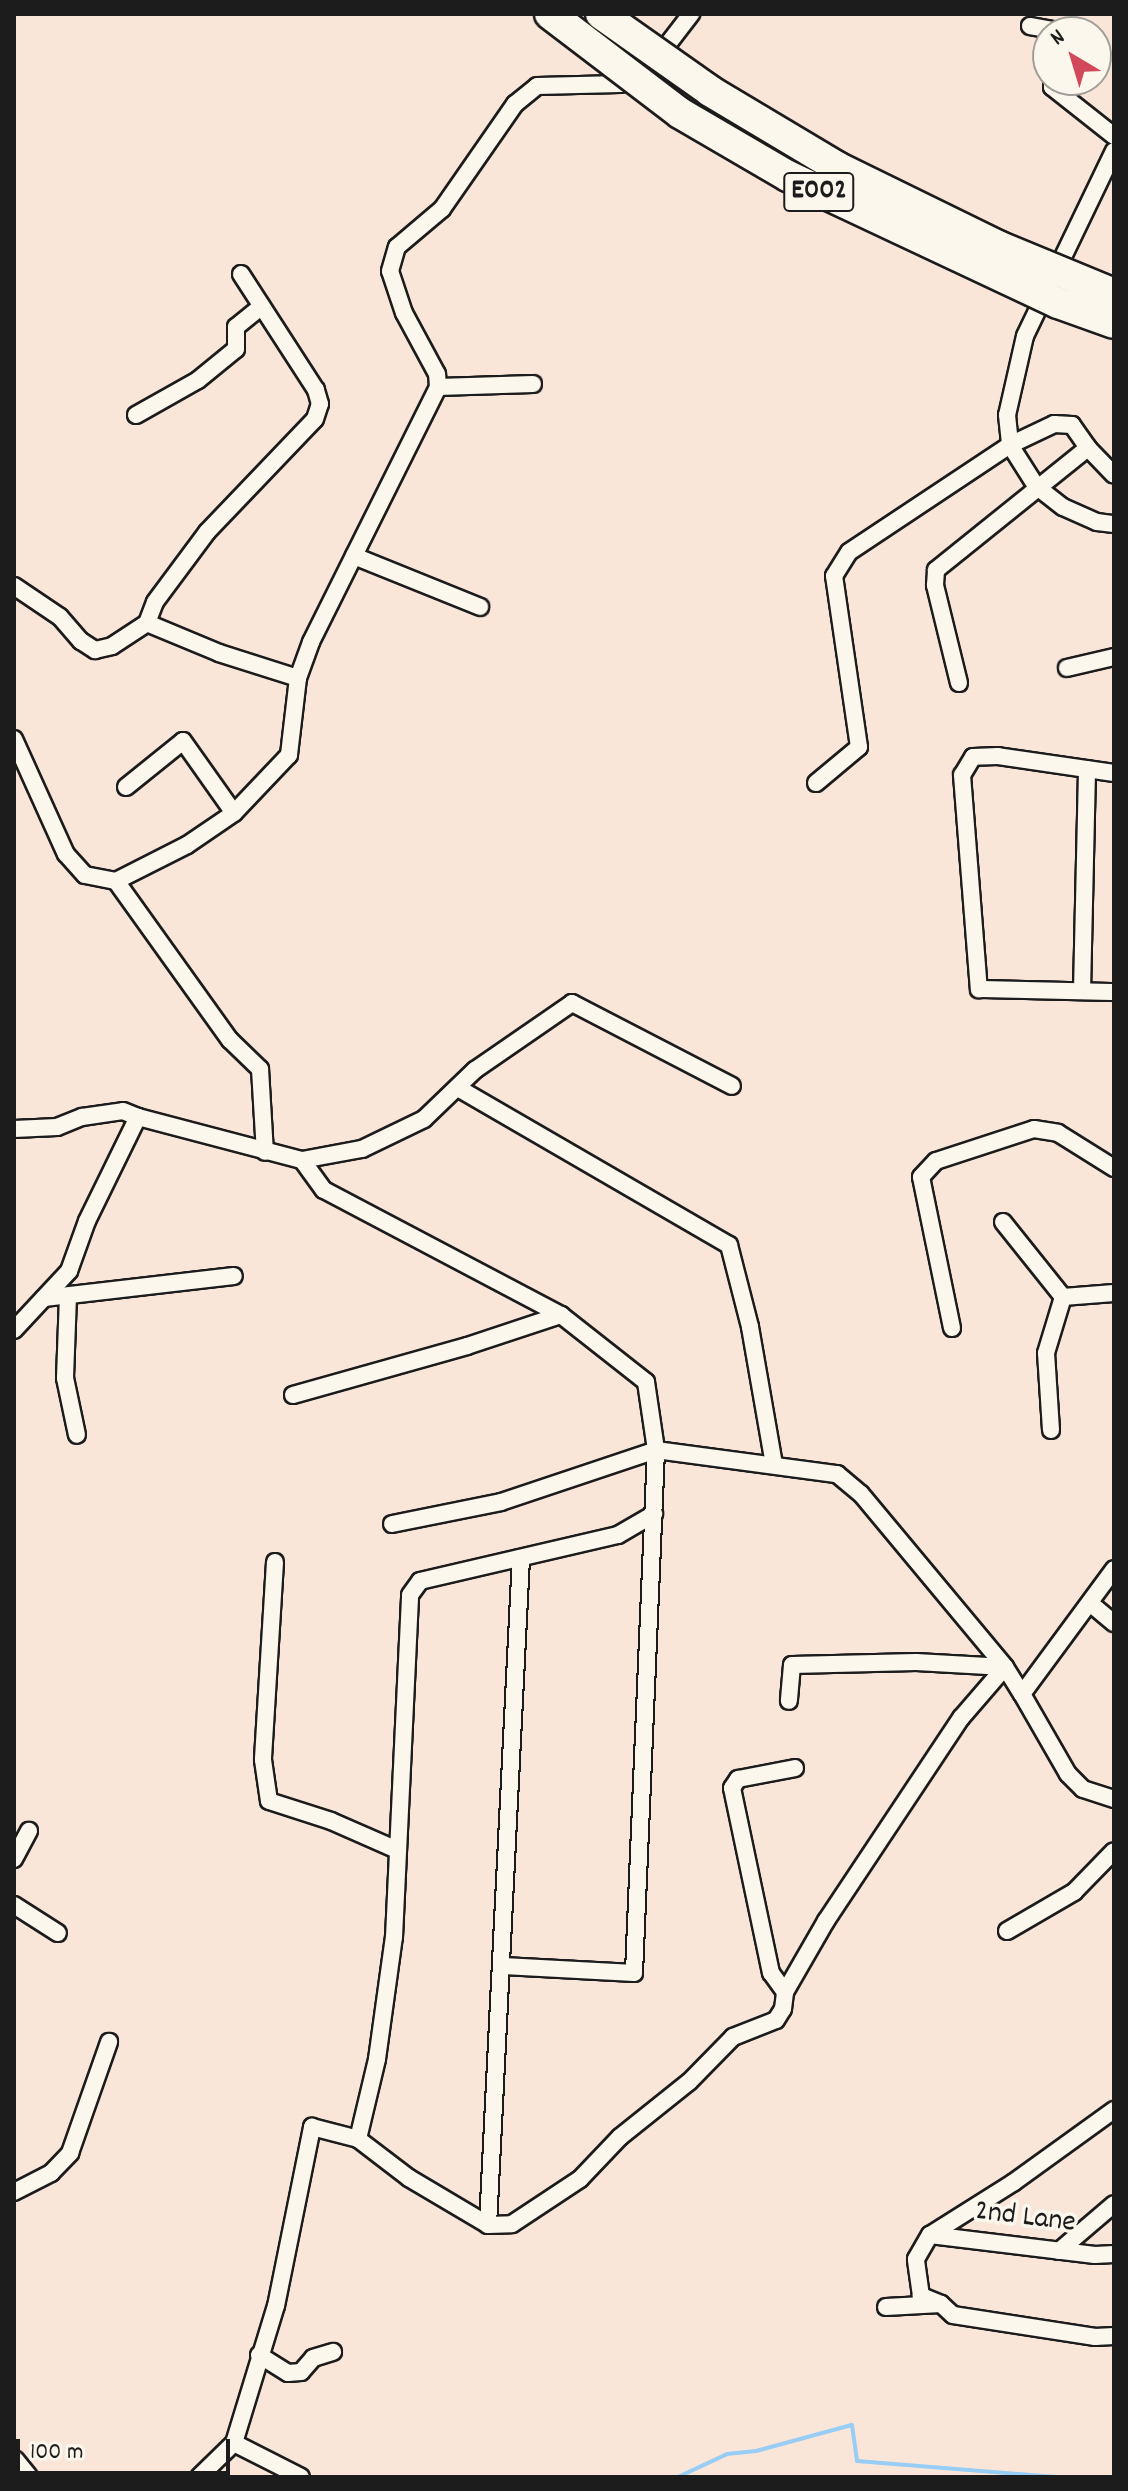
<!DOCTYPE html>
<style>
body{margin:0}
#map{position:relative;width:1128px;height:2491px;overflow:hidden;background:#fae6d9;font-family:Dekko,sans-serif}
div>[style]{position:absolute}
.stream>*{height:4px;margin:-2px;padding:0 2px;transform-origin:2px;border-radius:2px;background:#98cdf6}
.roads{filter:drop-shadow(2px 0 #1c1c1c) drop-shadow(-2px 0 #1c1c1c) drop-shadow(0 2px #1c1c1c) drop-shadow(0 -2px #1c1c1c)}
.minor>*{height:16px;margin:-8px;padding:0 8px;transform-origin:8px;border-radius:8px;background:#fbf7ec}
.tertiary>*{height:20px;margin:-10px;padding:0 10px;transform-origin:10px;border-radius:10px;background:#fbf7ec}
.bridges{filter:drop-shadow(2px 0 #1c1c1c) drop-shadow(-2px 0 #1c1c1c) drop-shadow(0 2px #1c1c1c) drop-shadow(0 -2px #1c1c1c)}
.motorway-bridge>*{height:30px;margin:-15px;padding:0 15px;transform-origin:15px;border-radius:15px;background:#fbf7ec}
span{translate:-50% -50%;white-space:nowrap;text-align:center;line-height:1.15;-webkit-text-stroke:7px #fbf7ec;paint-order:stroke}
.shield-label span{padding:2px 6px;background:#fbf7ec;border:2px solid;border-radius:6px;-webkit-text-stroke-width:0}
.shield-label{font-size:28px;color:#1c1c1c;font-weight:700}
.street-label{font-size:30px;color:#1c1c1c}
.frame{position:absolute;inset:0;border:16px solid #1c1c1c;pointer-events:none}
.north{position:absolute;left:1032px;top:16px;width:80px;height:80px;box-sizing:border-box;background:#fbf7ec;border:2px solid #a29f99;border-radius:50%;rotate:322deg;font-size:22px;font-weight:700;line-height:32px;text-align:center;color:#1c1c1c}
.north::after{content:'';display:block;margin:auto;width:28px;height:36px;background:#d1495b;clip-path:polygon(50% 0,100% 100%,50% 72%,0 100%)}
.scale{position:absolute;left:16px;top:2439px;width:214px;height:36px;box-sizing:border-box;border:4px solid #1c1c1c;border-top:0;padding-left:10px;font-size:24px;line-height:28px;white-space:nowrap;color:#1c1c1c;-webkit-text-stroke:6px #fbf7ec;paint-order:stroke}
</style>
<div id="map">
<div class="stream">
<div style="left:678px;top:2477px;width:54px;rotate:-25.1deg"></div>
<div style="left:727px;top:2454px;width:29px;rotate:-6deg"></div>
<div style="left:756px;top:2451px;width:99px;rotate:-15.2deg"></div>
<div style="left:852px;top:2425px;width:36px;rotate:82deg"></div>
<div style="left:857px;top:2461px;width:200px;rotate:4.6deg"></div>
</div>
<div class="roads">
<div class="minor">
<div style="left:1030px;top:26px;width:35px;rotate:10deg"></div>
<div style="left:1053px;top:80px;width:7px;rotate:98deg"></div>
<div style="left:1052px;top:87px;width:79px;rotate:38.3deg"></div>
<div style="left:1114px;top:151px;width:205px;rotate:115.7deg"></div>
<div style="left:1025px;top:336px;width:81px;rotate:102.8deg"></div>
<div style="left:1007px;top:415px;width:30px;rotate:84deg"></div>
<div style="left:1010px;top:445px;width:49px;rotate:57.6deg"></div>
<div style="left:1036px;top:486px;width:34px;rotate:38deg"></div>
<div style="left:1063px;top:507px;width:37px;rotate:24deg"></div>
<div style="left:1097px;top:522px;width:17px;rotate:7deg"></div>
<div style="left:438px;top:387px;width:95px;rotate:-1.8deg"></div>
<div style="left:136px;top:415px;width:71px;rotate:-29.4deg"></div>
<div style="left:198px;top:380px;width:49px;rotate:-39.2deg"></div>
<div style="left:236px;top:349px;width:22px;rotate:-90deg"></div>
<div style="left:236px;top:327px;width:33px;rotate:-39deg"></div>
<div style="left:354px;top:556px;width:136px;rotate:22deg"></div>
<div style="left:14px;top:586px;width:55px;rotate:34deg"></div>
<div style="left:60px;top:617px;width:32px;rotate:49deg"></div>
<div style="left:81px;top:641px;width:17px;rotate:33deg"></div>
<div style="left:95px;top:650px;width:17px;rotate:-13deg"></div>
<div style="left:112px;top:646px;width:42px;rotate:-33.3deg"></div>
<div style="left:147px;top:623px;width:78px;rotate:22.6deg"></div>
<div style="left:219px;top:653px;width:83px;rotate:17.6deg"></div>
<div style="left:298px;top:678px;width:78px;rotate:96.7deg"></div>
<div style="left:289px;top:755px;width:80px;rotate:133.5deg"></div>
<div style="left:234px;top:813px;width:57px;rotate:145.8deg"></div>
<div style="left:187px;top:845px;width:80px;rotate:153.1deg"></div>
<div style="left:116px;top:881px;width:196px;rotate:54.4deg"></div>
<div style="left:230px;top:1040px;width:42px;rotate:44deg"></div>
<div style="left:260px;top:1069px;width:83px;rotate:86.6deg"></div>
<div style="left:147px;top:623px;width:22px;rotate:-69deg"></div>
<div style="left:155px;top:602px;width:87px;rotate:-53.4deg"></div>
<div style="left:207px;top:532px;width:156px;rotate:-46.3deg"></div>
<div style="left:315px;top:419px;width:16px;rotate:-72deg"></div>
<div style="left:320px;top:404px;width:15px;rotate:-106deg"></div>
<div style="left:316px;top:390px;width:138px;rotate:-122.9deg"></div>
<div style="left:1067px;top:668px;width:48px;rotate:-13.2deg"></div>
<div style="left:298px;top:678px;width:38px;rotate:-70deg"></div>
<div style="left:311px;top:642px;width:285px;rotate:-63.5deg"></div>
<div style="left:438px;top:387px;width:13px;rotate:-94deg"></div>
<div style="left:437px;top:374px;width:69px;rotate:-118.4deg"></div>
<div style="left:404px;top:313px;width:44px;rotate:-108.4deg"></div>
<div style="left:390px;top:271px;width:25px;rotate:-74deg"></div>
<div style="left:397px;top:247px;width:59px;rotate:-40.2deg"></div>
<div style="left:442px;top:209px;width:128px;rotate:-55.2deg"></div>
<div style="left:515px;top:104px;width:28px;rotate:-39deg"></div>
<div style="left:537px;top:86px;width:83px;rotate:-1.4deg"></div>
<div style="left:620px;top:84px;width:31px;rotate:-27deg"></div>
<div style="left:648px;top:70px;width:71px;rotate:-52.5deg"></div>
<div style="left:959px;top:683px;width:101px;rotate:-103.8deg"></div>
<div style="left:935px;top:585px;width:15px;rotate:-86deg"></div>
<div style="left:936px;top:570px;width:195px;rotate:-38.8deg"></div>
<div style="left:14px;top:739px;width:126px;rotate:65.7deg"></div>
<div style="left:66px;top:854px;width:28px;rotate:48deg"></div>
<div style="left:85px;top:875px;width:32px;rotate:11deg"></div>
<div style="left:1114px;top:773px;width:117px;rotate:-171.7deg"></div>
<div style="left:998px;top:756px;width:25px;rotate:178deg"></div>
<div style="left:973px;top:757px;width:21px;rotate:121deg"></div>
<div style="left:962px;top:775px;width:215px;rotate:85.5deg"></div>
<div style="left:979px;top:989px;width:135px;rotate:1.3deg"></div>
<div style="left:816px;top:783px;width:56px;rotate:-39.9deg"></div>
<div style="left:859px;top:747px;width:173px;rotate:-98.3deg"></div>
<div style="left:834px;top:576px;width:28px;rotate:-58deg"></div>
<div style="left:849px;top:552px;width:193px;rotate:-33.6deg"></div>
<div style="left:1010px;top:445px;width:49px;rotate:-25.5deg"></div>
<div style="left:1054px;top:424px;width:18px;rotate:3deg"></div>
<div style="left:1072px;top:425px;width:28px;rotate:55deg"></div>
<div style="left:1088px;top:448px;width:37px;rotate:46deg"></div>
<div style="left:126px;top:787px;width:73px;rotate:-38.9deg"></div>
<div style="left:183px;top:741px;width:88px;rotate:54.7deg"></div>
<div style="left:1082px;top:991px;width:222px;rotate:-88.7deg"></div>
<div style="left:458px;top:1088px;width:313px;rotate:30.1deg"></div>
<div style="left:729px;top:1245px;width:85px;rotate:75.6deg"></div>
<div style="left:750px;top:1327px;width:140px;rotate:80.1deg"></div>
<div style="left:14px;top:1129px;width:43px;rotate:-2.7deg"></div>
<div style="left:57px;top:1127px;width:27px;rotate:-22deg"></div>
<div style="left:82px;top:1117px;width:41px;rotate:-8.3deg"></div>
<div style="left:123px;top:1111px;width:16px;rotate:22deg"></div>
<div style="left:302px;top:1160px;width:37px;rotate:54deg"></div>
<div style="left:324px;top:1190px;width:268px;rotate:27.8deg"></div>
<div style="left:561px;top:1315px;width:108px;rotate:38.2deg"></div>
<div style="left:646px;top:1382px;width:69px;rotate:81.6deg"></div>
<div style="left:656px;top:1450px;width:523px;rotate:92.41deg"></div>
<div style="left:634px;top:1973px;width:131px;rotate:-176.9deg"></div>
<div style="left:1003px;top:1222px;width:96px;rotate:51.3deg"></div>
<div style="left:1063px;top:1297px;width:51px;rotate:-4.5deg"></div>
<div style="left:68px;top:1296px;width:82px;rotate:92.1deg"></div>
<div style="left:65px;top:1378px;width:58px;rotate:78.1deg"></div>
<div style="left:44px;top:1298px;width:191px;rotate:-6.6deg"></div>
<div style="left:952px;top:1328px;width:154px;rotate:-101.6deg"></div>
<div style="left:921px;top:1177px;width:22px;rotate:-47deg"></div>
<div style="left:936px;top:1161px;width:103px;rotate:-18.1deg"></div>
<div style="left:1034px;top:1129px;width:24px;rotate:9deg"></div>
<div style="left:1058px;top:1133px;width:66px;rotate:32deg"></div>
<div style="left:14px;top:1330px;width:81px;rotate:-47deg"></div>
<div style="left:69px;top:1271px;width:53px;rotate:-70.2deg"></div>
<div style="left:87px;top:1221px;width:116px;rotate:-63.9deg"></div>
<div style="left:138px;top:1117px;width:170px;rotate:14.7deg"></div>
<div style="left:302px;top:1160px;width:61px;rotate:-10.4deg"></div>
<div style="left:362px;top:1149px;width:69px;rotate:-25.8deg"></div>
<div style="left:424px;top:1119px;width:71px;rotate:-43.9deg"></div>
<div style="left:475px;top:1070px;width:118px;rotate:-34.6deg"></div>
<div style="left:572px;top:1003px;width:180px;rotate:27.4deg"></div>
<div style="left:293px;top:1395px;width:181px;rotate:-15.7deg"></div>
<div style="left:467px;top:1346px;width:99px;rotate:-18.3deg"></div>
<div style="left:1051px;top:1430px;width:77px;rotate:-93.7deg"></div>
<div style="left:1046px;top:1353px;width:59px;rotate:-73.1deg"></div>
<div style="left:392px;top:1524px;width:111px;rotate:-11.4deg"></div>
<div style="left:501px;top:1502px;width:163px;rotate:-18.5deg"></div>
<div style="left:656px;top:1450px;width:183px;rotate:7.6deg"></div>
<div style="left:837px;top:1474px;width:31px;rotate:40deg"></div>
<div style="left:861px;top:1494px;width:225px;rotate:50.2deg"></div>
<div style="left:1005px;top:1667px;width:89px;rotate:-176.8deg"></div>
<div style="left:916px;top:1662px;width:124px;rotate:178.6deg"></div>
<div style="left:792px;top:1665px;width:36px;rotate:95deg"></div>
<div style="left:275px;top:1562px;width:198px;rotate:93.5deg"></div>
<div style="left:263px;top:1760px;width:41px;rotate:81.7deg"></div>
<div style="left:269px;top:1801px;width:65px;rotate:17.9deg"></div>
<div style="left:331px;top:1821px;width:72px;rotate:23.7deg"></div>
<div style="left:1090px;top:1603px;width:31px;rotate:40deg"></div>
<div style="left:1022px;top:1694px;width:92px;rotate:60.1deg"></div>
<div style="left:1068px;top:1774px;width:21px;rotate:45deg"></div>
<div style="left:1083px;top:1789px;width:33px;rotate:18deg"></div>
<div style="left:14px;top:1859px;width:32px;rotate:-62deg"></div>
<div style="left:14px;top:1905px;width:52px;rotate:32.5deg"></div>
<div style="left:1007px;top:1931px;width:78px;rotate:-30.2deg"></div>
<div style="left:1074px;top:1892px;width:57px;rotate:-45.7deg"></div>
<div style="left:785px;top:1992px;width:24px;rotate:-126deg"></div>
<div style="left:771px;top:1973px;width:189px;rotate:-101.9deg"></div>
<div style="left:732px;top:1788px;width:11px;rotate:-56deg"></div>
<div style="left:738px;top:1779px;width:58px;rotate:-10.9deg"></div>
<div style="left:358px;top:2139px;width:82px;rotate:-76.6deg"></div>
<div style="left:377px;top:2059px;width:123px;rotate:-82.1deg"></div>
<div style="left:394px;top:1937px;width:342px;rotate:-87.3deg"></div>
<div style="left:410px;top:1595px;width:17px;rotate:-54deg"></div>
<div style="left:420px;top:1581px;width:203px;rotate:-13.1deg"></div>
<div style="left:618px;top:1535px;width:42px;rotate:-30.3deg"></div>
<div style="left:14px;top:2192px;width:42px;rotate:-27.2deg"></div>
<div style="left:51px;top:2173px;width:28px;rotate:-46deg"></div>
<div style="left:70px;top:2153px;width:118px;rotate:-70.6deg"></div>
<div style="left:488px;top:2225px;width:668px;rotate:-87.17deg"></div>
<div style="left:930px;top:2235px;width:166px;rotate:6.9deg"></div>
<div style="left:1095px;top:2255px;width:19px;rotate:-3deg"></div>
<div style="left:1059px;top:2251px;width:72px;rotate:-40.5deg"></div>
<div style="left:941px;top:2304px;width:22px;rotate:-158deg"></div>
<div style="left:921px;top:2296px;width:37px;rotate:-98deg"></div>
<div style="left:916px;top:2259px;width:28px;rotate:-60deg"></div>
<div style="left:930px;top:2235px;width:99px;rotate:-32.2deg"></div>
<div style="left:1014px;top:2182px;width:123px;rotate:-35.8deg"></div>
<div style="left:886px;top:2307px;width:55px;rotate:-3.1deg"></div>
<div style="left:941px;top:2304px;width:16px;rotate:43deg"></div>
<div style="left:953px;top:2315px;width:144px;rotate:8.8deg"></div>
<div style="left:1095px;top:2337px;width:19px;rotate:-3deg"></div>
<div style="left:259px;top:2355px;width:34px;rotate:32deg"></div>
<div style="left:288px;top:2373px;width:13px;rotate:-4deg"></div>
<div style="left:301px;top:2372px;width:18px;rotate:-49deg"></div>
<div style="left:313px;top:2358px;width:21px;rotate:-17deg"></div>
<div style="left:234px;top:2443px;width:75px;rotate:26.9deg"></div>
<div style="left:199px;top:2477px;width:49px;rotate:-44.2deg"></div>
<div style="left:234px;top:2443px;width:143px;rotate:-73deg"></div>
<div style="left:276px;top:2306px;width:183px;rotate:-78.6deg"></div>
<div style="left:312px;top:2127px;width:48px;rotate:14.6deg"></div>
<div style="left:358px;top:2139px;width:64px;rotate:37.4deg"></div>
<div style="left:409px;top:2178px;width:92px;rotate:30.7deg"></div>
<div style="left:488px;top:2225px;width:24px;rotate:-2deg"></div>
<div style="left:512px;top:2224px;width:82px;rotate:-33.5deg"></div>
<div style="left:580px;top:2179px;width:58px;rotate:-46.4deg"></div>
<div style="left:620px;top:2137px;width:88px;rotate:-38.6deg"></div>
<div style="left:689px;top:2082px;width:63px;rotate:-45.6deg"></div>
<div style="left:733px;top:2037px;width:46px;rotate:-21.6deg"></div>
<div style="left:776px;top:2020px;width:13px;rotate:-58deg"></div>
<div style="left:783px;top:2009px;width:17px;rotate:-83deg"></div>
<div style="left:785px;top:1992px;width:82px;rotate:-60deg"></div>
<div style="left:826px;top:1921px;width:244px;rotate:-56.4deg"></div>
<div style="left:961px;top:1718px;width:67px;rotate:-49.2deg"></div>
<div style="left:1005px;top:1667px;width:32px;rotate:58deg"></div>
<div style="left:1022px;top:1694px;width:155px;rotate:-53.6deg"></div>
</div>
<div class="tertiary">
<div style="left:14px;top:2461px;width:21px;rotate:51deg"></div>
</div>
</div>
<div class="bridges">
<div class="motorway-bridge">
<div style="left:550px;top:14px;width:163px;rotate:37.3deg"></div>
<div style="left:680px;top:113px;width:125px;rotate:30.3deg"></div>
<div style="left:788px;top:176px;width:298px;rotate:25.2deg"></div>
<div style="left:1058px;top:303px;width:59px;rotate:19.7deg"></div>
<div style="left:601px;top:14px;width:133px;rotate:35.2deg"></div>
<div style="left:710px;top:91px;width:148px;rotate:30.9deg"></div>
<div style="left:837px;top:167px;width:179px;rotate:26.1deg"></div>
<div style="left:998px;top:246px;width:126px;rotate:22.5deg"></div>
</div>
</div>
<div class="shield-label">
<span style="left:819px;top:192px">E002</span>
</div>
<div class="street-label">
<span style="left:1025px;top:2219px;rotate:7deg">2nd Lane</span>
</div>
<div class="frame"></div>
<div class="north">N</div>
<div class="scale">100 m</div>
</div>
